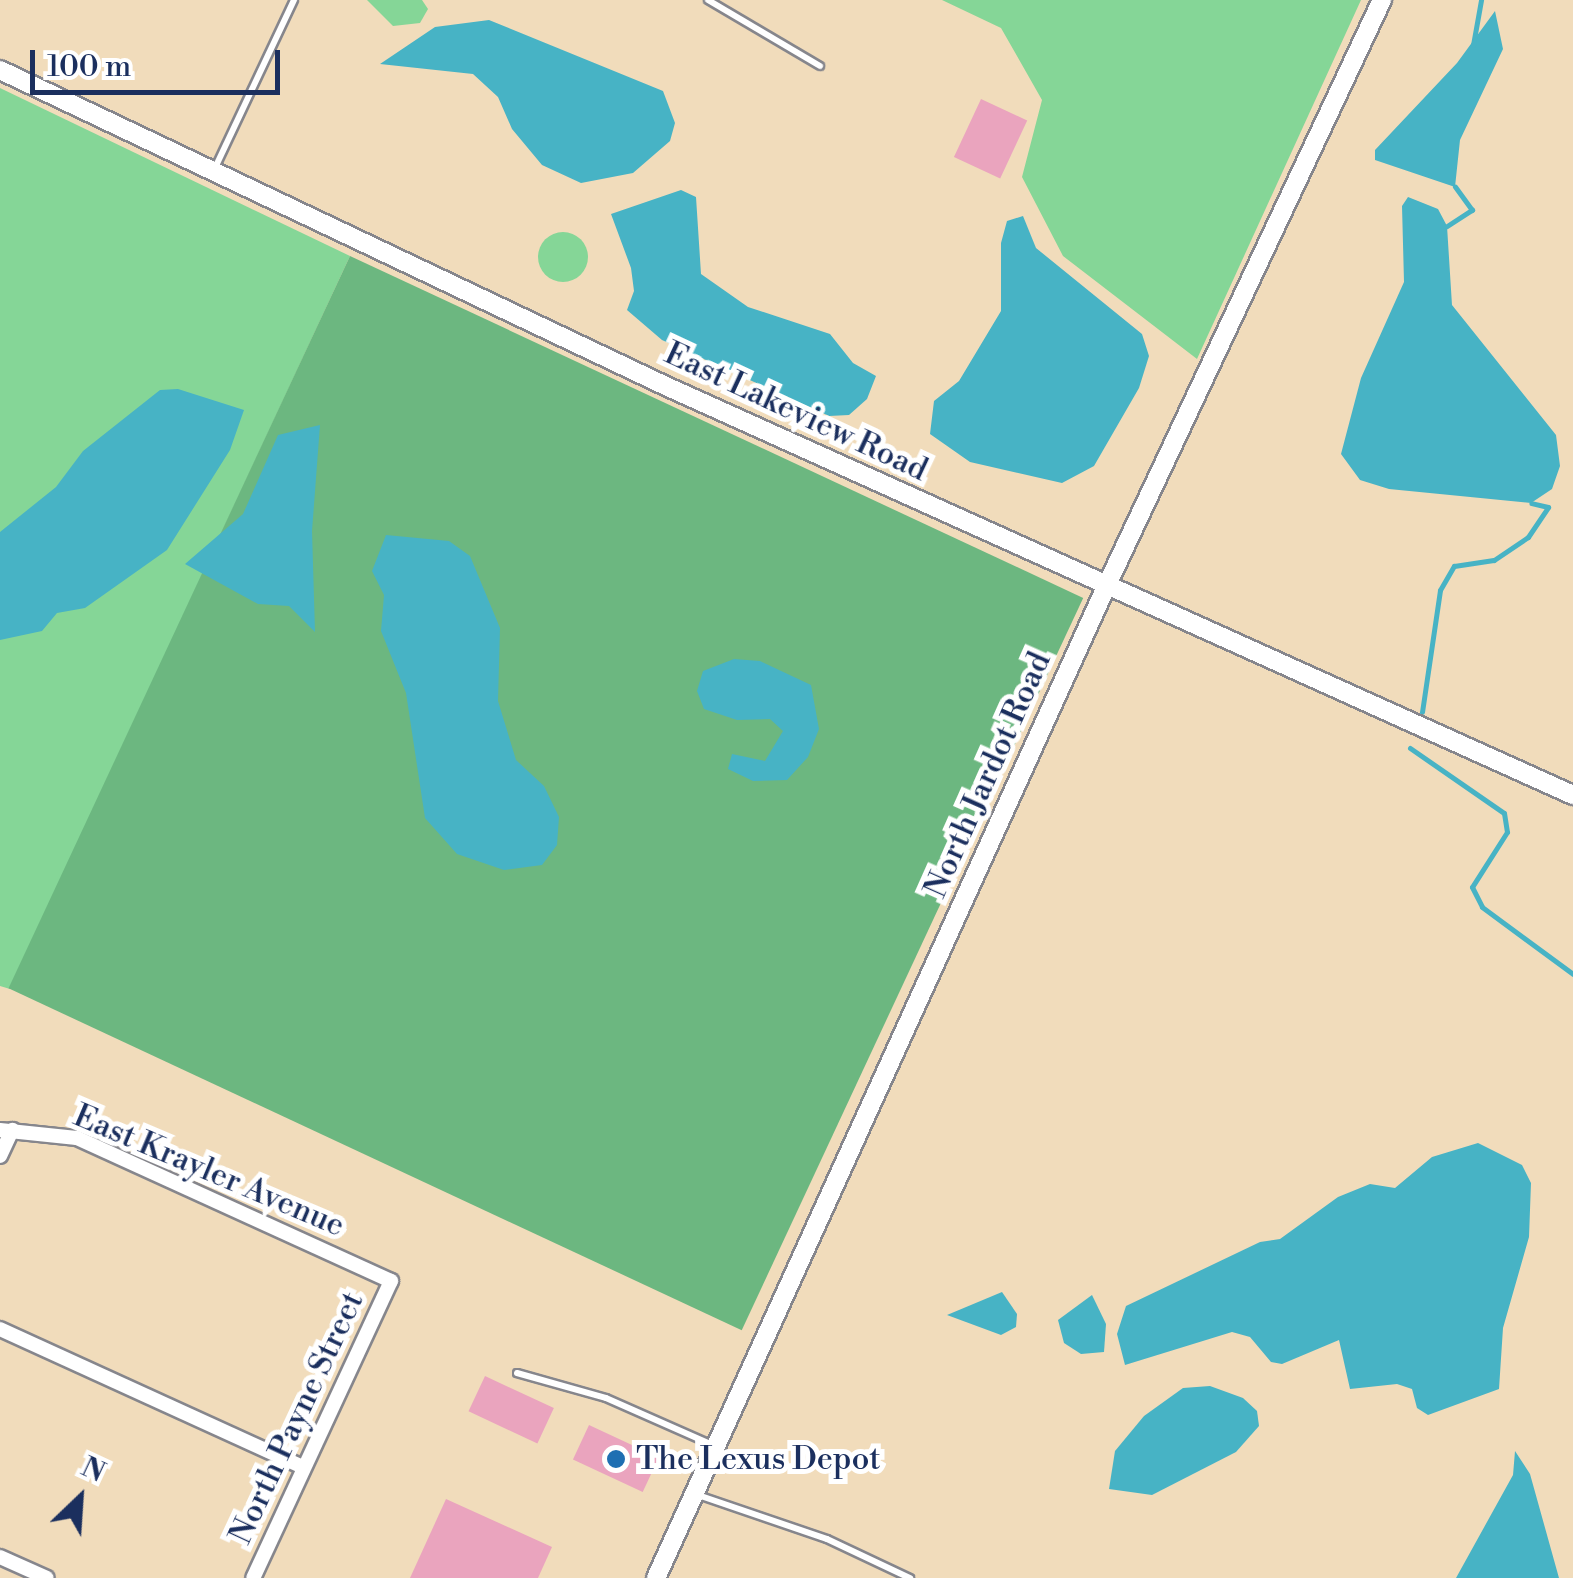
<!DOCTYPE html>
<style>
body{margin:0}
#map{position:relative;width:1573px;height:1578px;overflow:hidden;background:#f1dcbb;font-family:"Libre Bodoni",serif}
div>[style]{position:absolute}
.green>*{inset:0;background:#85d697}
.round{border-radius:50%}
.forest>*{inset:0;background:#6cb780;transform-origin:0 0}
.water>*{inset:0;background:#47b3c5}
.stream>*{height:5px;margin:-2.5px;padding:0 2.5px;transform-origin:2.5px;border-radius:2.5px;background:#47b3c5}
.building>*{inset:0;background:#eaa4be;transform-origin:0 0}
.roads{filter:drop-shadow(2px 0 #86868c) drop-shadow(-2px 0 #86868c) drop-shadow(0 2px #86868c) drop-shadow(0 -2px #86868c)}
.service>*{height:6px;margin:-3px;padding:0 3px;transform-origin:3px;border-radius:3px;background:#fff}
.minor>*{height:14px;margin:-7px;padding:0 7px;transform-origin:7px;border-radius:7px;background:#fff}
.tertiary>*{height:18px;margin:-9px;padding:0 9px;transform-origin:9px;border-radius:9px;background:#fff}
.dots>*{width:28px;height:28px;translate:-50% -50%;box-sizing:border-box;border:5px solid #fff;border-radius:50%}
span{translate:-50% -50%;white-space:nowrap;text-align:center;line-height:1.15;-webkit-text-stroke:10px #fff;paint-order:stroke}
.street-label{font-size:32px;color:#1b2f5e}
.poi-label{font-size:32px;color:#1b2f5e}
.left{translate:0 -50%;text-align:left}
.north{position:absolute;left:30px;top:1448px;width:100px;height:100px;-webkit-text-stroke:8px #fff;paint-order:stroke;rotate:25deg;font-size:28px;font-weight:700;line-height:40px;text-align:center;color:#1b2f5e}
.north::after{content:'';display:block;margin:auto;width:35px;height:45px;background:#1b2f5e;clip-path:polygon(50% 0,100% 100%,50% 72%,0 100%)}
.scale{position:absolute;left:30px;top:50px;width:250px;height:45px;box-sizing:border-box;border:5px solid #1b2f5e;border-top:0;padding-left:12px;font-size:30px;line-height:35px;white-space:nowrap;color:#1b2f5e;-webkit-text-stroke:8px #fff;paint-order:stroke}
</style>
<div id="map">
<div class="green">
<div style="clip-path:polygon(367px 0,422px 0,428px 9px,420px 23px,393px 26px)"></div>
<div style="clip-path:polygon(942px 0,1361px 0,1197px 359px,1063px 256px,1022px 177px,1042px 100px,1001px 28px)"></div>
<div style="clip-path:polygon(0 88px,350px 256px,10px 989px,0 986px)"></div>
<div class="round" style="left:538px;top:232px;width:50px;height:50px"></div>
</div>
<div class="forest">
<div style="left:350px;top:256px;width:809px;height:808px;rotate:25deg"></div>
</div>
<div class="water">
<div style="clip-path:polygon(1495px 11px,1503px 49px,1460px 140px,1455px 187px,1375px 160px,1375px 150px,1457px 63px)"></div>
<div style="clip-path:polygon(489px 20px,663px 91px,675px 123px,670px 141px,633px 173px,581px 183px,542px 165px,512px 129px,498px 97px,473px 74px,380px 64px,435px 27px)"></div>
<div style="clip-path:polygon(681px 190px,696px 197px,701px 274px,748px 307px,830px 334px,853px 363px,876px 376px,867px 399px,849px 415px,829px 416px,662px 340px,627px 310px,634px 291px,631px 268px,611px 214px)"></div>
<div style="clip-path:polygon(1408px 197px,1438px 209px,1447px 226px,1452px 305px,1556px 435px,1560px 466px,1552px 489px,1531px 503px,1389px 489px,1360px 480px,1341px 454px,1361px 378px,1404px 282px,1402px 206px)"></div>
<div style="clip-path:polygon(1023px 216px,1036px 248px,1142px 334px,1149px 356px,1139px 388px,1094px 466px,1062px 483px,970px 462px,930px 434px,934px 401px,959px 381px,1001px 311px,1001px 243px,1007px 221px)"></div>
<div style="clip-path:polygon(178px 389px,244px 410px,230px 450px,167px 550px,85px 608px,57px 613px,42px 631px,0 640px,0 532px,56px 487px,83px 451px,160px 390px)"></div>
<div style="clip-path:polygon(320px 425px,312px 531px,315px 632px,289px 606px,258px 604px,185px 564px,243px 514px,278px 435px)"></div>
<div style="clip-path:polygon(386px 535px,449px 541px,470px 556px,500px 628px,498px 701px,516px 760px,544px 786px,559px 817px,557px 845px,542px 865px,504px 870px,457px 854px,425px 818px,406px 693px,381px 631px,384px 595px,372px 571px)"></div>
<div style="clip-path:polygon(734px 659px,760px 661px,811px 685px,819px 729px,808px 757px,787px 780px,753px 781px,728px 769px,732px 754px,765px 761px,783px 731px,770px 719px,737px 720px,704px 709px,697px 691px,703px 671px)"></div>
<div style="clip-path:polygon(1478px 1143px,1522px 1165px,1531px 1183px,1529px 1237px,1503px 1328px,1499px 1389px,1428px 1415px,1417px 1408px,1412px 1389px,1397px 1384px,1350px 1389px,1339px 1340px,1282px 1364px,1271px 1362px,1250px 1337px,1232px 1332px,1125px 1365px,1117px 1334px,1126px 1306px,1260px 1242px,1280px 1239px,1338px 1197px,1370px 1184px,1395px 1188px,1432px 1157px)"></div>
<div style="clip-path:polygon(1002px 1292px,1017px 1314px,1016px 1327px,1001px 1335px,947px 1315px)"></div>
<div style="clip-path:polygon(1092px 1295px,1106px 1324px,1104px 1352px,1081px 1354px,1064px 1343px,1058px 1320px)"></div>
<div style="clip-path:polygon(1210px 1386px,1243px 1398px,1257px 1411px,1259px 1426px,1236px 1452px,1152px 1495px,1109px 1489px,1115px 1451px,1144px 1416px,1183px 1388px)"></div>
<div style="clip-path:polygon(1515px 1451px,1530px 1474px,1559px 1578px,1456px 1578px,1513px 1475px)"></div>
</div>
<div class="stream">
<div style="left:1473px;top:45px;width:46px;rotate:-79.9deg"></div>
<div style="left:1447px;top:226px;width:30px;rotate:-33deg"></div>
<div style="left:1472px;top:210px;width:29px;rotate:-126deg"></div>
<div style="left:1422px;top:712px;width:123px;rotate:-81.6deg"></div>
<div style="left:1440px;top:590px;width:28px;rotate:-60deg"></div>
<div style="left:1454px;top:566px;width:40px;rotate:-8.5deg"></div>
<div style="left:1494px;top:560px;width:41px;rotate:-34.1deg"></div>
<div style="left:1528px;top:537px;width:36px;rotate:-56deg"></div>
<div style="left:1548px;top:507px;width:17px;rotate:-167deg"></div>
<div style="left:1410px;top:748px;width:114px;rotate:34.7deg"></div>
<div style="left:1504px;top:813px;width:19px;rotate:81deg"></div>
<div style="left:1507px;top:832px;width:65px;rotate:122.5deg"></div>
<div style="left:1472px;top:887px;width:22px;rotate:63deg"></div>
<div style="left:1482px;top:907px;width:113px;rotate:36.4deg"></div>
</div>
<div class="building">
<div style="left:981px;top:99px;width:51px;height:64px;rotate:25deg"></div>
<div style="left:485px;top:1376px;width:76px;height:39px;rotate:25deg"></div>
<div style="left:589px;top:1425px;width:77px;height:38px;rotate:25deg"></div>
<div style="clip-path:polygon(446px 1499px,552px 1547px,538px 1578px,410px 1578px)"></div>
</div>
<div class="roads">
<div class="service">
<div style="left:708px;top:0;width:130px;rotate:30.5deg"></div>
<div style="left:214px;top:170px;width:188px;rotate:-64.8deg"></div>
<div style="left:517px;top:1373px;width:92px;rotate:15.7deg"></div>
<div style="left:606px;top:1398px;width:119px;rotate:23.8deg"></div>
<div style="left:695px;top:1494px;width:139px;rotate:18.8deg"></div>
<div style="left:827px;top:1539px;width:92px;rotate:25.2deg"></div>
</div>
<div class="minor">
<div style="left:0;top:1130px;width:77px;rotate:5.9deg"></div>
<div style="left:77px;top:1138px;width:345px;rotate:24.5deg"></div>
<div style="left:391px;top:1281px;width:327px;rotate:114.9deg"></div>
<div style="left:0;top:1156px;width:29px;rotate:-65deg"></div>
<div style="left:0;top:1329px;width:333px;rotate:24.5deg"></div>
<div style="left:0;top:1557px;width:51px;rotate:24.1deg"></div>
</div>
<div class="tertiary">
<div style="left:0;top:70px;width:739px;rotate:25.39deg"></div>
<div style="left:668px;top:387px;width:993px;rotate:24.27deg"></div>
<div style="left:656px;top:1578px;width:1088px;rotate:-65.58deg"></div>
<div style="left:1106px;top:587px;width:649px;rotate:-64.82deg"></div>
</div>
</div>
<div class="dots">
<div style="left:616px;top:1459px;background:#1f6fb2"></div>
</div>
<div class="street-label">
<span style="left:796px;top:412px;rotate:25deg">East Lakeview Road</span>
<span style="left:988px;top:775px;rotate:-66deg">North Jardot Road</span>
<span style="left:209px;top:1171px;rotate:23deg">East Krayler Avenue</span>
<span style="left:297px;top:1418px;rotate:-65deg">North Payne Street</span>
</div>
<div class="poi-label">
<span class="left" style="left:636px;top:1459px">The Lexus Depot</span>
</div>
<div class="north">N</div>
<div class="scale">100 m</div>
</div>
